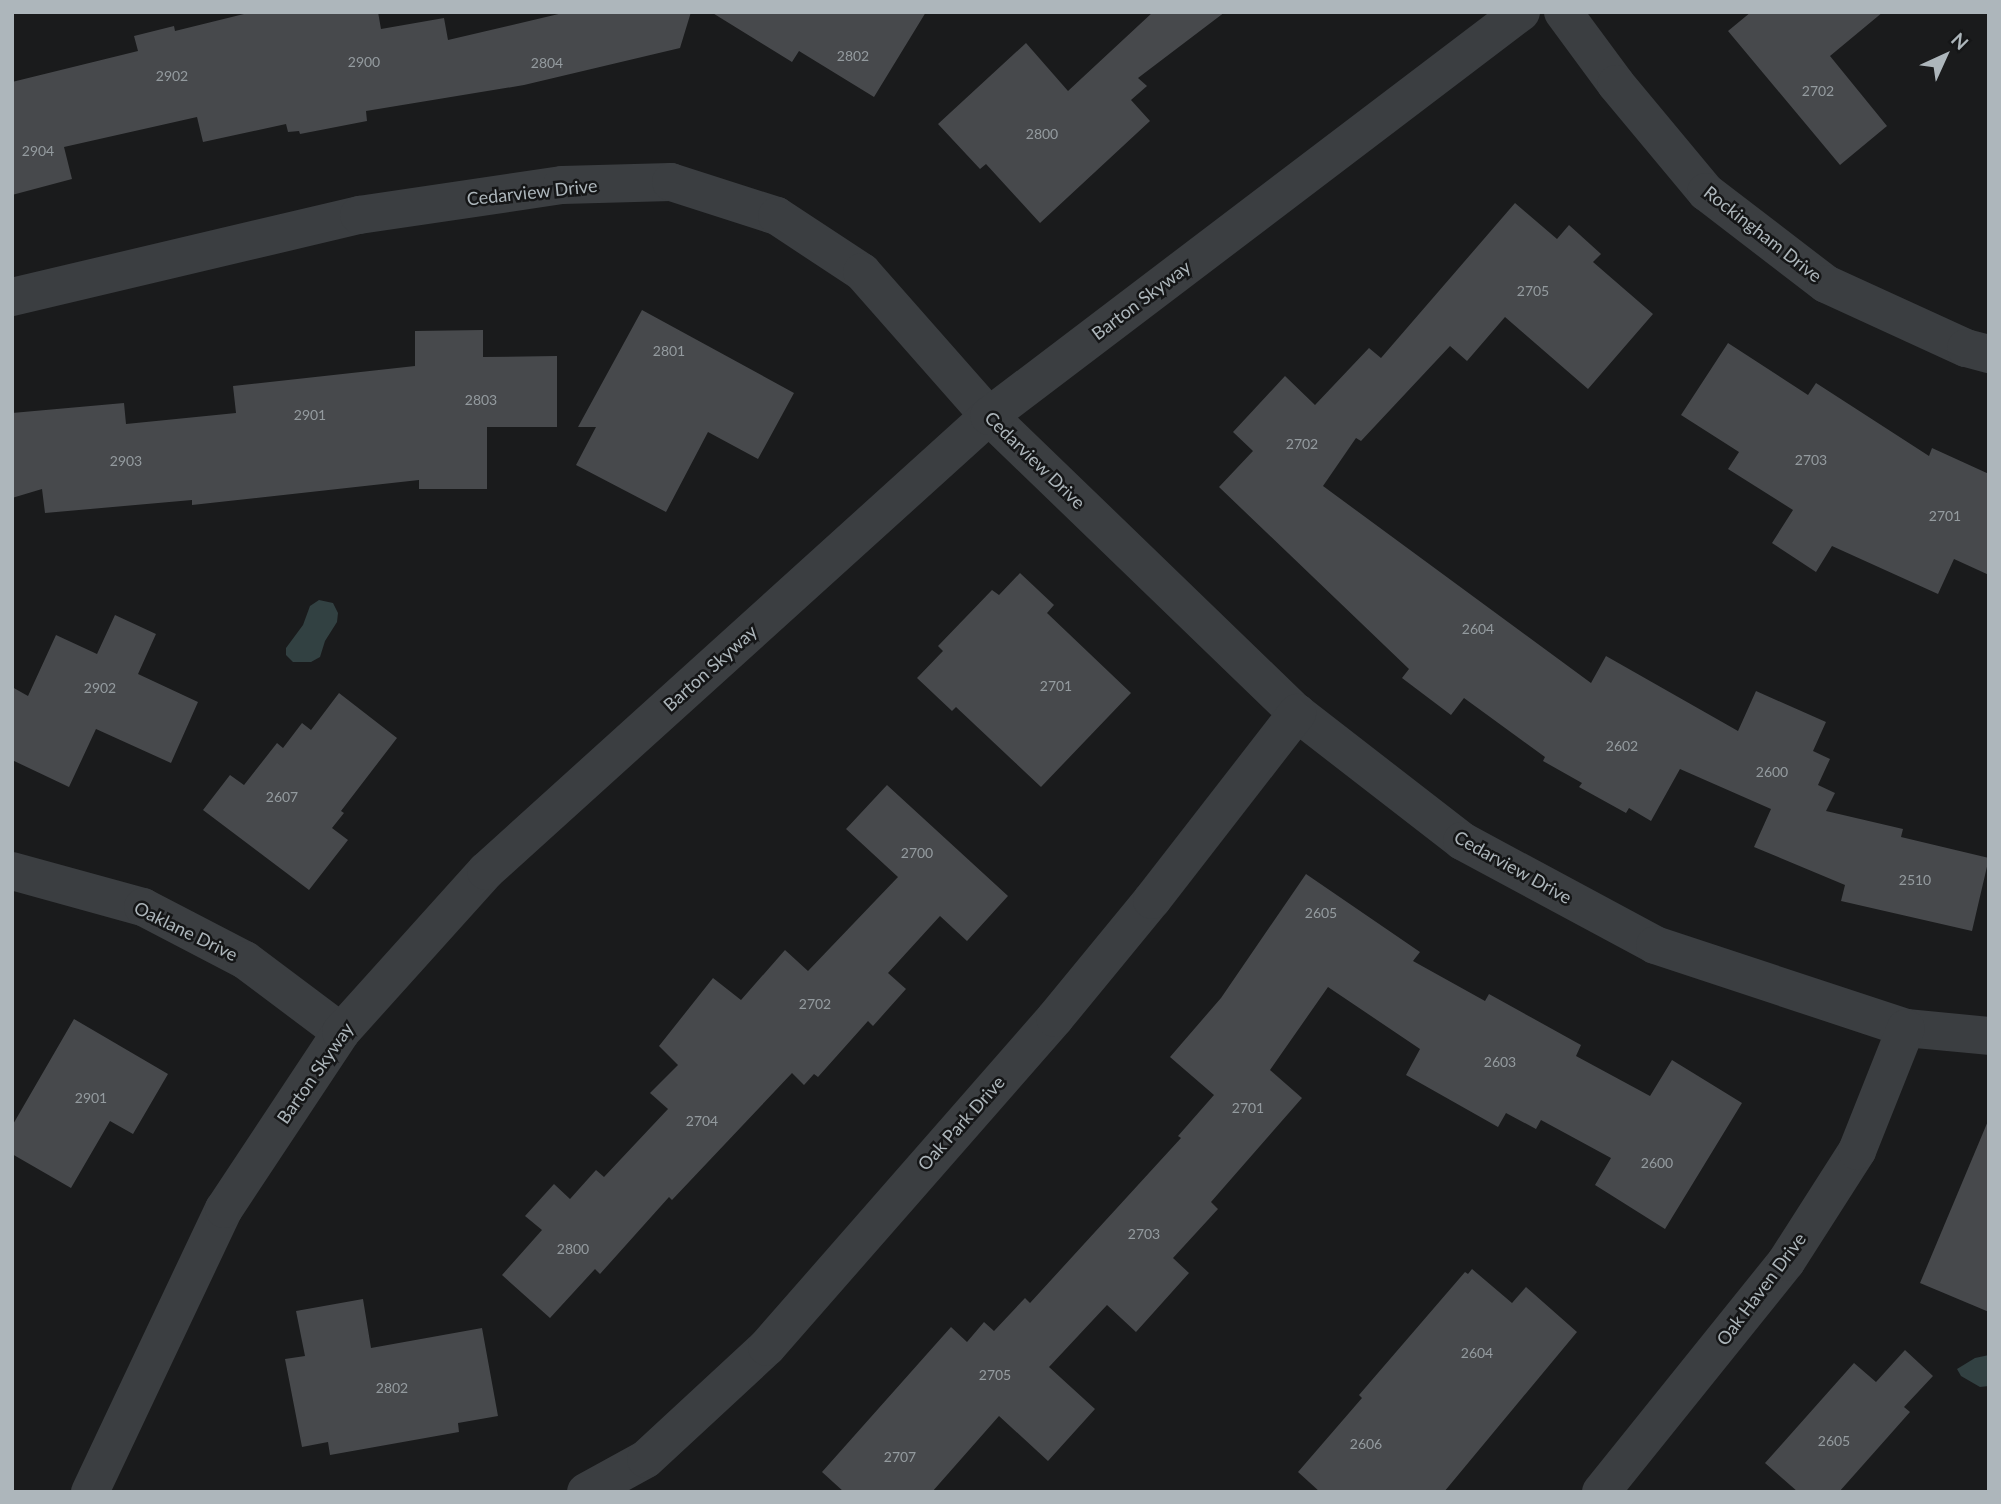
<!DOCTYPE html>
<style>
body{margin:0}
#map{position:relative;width:2001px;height:1504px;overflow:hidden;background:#1a1b1c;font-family:Lato,sans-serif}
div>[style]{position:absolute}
.water>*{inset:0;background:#324142}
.building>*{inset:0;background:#47494c}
.minor>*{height:38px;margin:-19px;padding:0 19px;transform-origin:19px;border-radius:19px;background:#3b3e41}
.tertiary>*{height:38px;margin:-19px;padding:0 19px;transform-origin:19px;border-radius:19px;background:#3b3e41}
span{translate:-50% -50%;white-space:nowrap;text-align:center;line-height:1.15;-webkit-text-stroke:5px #151617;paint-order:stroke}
.number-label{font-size:14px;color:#949b9f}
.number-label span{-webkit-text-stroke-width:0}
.street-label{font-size:18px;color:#adb6bb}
.frame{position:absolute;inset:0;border:14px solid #adb6bb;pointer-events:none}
.north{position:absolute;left:1910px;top:21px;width:70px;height:70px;-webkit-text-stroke:5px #151617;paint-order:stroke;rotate:45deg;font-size:19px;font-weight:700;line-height:28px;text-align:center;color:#adb6bb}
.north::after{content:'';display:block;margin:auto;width:24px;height:32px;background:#adb6bb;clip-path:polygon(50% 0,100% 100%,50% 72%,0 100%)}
</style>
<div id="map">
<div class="water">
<div style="clip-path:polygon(319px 600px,333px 603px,338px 613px,337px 622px,325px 641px,320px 657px,311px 662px,293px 662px,286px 655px,286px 648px,303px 625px,310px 606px)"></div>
<div style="clip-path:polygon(1989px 1355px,1989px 1386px,1980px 1387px,1961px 1376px,1957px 1369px,1975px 1358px)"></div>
</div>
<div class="building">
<div style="clip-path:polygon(252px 12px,378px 12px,381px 29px,444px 18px,448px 40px,567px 12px,691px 12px,680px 48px,524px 85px,366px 111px,367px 121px,300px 134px,299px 131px,288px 132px,286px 124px,203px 142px,197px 117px,64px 147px,72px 179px,12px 195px,12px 82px,138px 51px,134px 36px,174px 26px,175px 31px)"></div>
<div style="clip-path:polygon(711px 12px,926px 12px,874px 97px,799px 51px,792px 62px)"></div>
<div style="clip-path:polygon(1153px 12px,1225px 12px,1138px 78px,1147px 86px,1131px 100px,1150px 121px,1040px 223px,986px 164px,980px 169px,938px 124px,1026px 43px,1068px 91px)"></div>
<div style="clip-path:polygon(1751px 12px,1883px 12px,1830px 56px,1887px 126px,1840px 165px,1728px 31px)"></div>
<div style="clip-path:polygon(1515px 203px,1557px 239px,1569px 225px,1601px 254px,1593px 262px,1653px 314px,1588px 389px,1505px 317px,1467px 361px,1450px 346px,1361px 441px,1356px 438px,1323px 486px,1591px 683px,1606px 656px,1738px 731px,1756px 691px,1826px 722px,1813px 751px,1830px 759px,1818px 785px,1835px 793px,1826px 811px,1903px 829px,1901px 837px,1989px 858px,1972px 931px,1841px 901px,1845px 885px,1754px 847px,1771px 809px,1680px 769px,1651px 821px,1629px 808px,1626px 813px,1579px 787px,1582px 783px,1543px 761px,1545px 757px,1464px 698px,1451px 715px,1402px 678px,1409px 669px,1219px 487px,1253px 451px,1233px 432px,1285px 376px,1315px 405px,1369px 348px,1381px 358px)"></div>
<div style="clip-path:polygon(642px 310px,794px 393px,758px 459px,708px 432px,666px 512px,576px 465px,596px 427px,578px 427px)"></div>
<div style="clip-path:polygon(483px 330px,483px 357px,557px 356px,557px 427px,487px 427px,487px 489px,419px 489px,419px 480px,192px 505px,192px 500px,45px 513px,42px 489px,12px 498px,12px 413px,124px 403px,126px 424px,236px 413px,233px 386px,415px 366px,415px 331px)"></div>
<div style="clip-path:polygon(1728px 343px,1808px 395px,1816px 383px,1929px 456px,1932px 448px,1989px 474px,1989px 575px,1954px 559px,1938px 594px,1832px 546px,1816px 572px,1772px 543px,1793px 510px,1728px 469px,1739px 452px,1681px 415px)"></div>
<div style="clip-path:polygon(1020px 573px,1054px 605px,1047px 613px,1131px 693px,1041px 787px,956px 707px,952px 711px,917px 678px,943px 651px,938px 646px,992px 590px,999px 595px)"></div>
<div style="clip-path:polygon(115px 615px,156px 634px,138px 674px,198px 702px,171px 763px,96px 729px,69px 787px,12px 760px,12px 687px,28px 696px,56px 635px,97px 654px)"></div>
<div style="clip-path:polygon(339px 693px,397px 738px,341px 811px,344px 813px,332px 828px,348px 840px,309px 890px,203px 810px,230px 775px,244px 785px,277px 743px,283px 748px,302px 723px,311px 730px)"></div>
<div style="clip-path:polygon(887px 785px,1008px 896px,967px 941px,940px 916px,888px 973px,906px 989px,873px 1026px,868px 1021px,818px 1077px,814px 1074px,804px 1085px,792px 1073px,672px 1200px,669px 1197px,600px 1274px,595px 1269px,550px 1318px,502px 1275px,542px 1230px,525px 1216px,554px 1184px,570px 1199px,596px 1170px,604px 1177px,668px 1109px,650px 1093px,678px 1065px,659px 1046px,713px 978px,741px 1000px,785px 950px,808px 971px,898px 877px,846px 829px)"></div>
<div style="clip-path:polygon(1306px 874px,1420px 952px,1413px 961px,1485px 1001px,1489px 994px,1581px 1045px,1576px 1056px,1650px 1096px,1672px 1060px,1742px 1103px,1665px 1229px,1595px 1185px,1611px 1158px,1541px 1120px,1536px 1129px,1506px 1113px,1498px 1127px,1406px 1075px,1420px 1049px,1328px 987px,1270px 1070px,1302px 1098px,1211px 1202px,1218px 1209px,1173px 1258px,1189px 1273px,1136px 1332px,1107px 1305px,1049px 1367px,1095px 1409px,1048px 1461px,999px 1416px,932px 1492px,844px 1492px,822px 1472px,951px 1327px,967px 1342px,984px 1322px,994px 1331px,1025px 1298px,1030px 1303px,1181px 1138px,1178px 1136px,1214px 1095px,1170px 1057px,1221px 998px)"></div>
<div style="clip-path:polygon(74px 1019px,168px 1074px,133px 1134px,110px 1121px,71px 1188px,12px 1154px,12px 1126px)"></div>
<div style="clip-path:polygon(1988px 1121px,1989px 1121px,1989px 1312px,1920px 1283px)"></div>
<div style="clip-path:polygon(1472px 1269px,1512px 1303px,1526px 1287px,1577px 1332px,1444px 1492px,1320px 1492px,1298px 1472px,1362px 1398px,1359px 1395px,1465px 1272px,1468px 1274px)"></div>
<div style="clip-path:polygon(363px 1299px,371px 1348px,482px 1328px,498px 1416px,458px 1423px,459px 1432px,330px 1455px,328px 1442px,302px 1447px,285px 1359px,305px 1356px,296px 1311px)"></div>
<div style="clip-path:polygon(1905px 1350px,1933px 1376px,1904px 1407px,1910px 1412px,1839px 1492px,1798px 1492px,1765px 1463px,1854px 1363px,1876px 1382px)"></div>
</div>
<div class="minor">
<div style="left:1563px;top:12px;width:89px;rotate:53.6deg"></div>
<div style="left:1616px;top:84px;width:141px;rotate:50.2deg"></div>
<div style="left:1706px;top:192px;width:151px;rotate:37.5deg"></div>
<div style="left:1826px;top:284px;width:154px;rotate:24.6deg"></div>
<div style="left:1966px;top:348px;width:24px;rotate:15deg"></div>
<div style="left:12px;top:297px;width:357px;rotate:-13.3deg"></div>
<div style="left:359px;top:215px;width:205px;rotate:-8.4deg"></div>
<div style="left:562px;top:185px;width:109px;rotate:-1.6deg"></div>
<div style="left:671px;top:182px;width:111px;rotate:17.8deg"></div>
<div style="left:777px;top:216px;width:102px;rotate:33.4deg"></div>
<div style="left:862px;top:272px;width:192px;rotate:48.6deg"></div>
<div style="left:989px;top:416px;width:428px;rotate:44deg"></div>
<div style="left:1297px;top:713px;width:209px;rotate:37.8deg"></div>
<div style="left:1462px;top:841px;width:219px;rotate:28.3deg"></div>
<div style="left:1655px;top:945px;width:264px;rotate:18.3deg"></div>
<div style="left:1906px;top:1028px;width:83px;rotate:5.5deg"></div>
<div style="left:12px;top:871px;width:136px;rotate:15.4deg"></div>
<div style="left:143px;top:907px;width:115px;rotate:27.5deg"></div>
<div style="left:245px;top:960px;width:120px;rotate:36.9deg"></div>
<div style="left:586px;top:1492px;width:68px;rotate:-28.8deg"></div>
<div style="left:646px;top:1459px;width:165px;rotate:-42.8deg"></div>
<div style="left:767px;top:1347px;width:437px;rotate:-48.8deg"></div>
<div style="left:1055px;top:1018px;width:153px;rotate:-50.6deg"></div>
<div style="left:1152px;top:900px;width:237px;rotate:-52.2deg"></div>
<div style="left:1601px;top:1492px;width:295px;rotate:-51.2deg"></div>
<div style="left:1786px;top:1262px;width:132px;rotate:-57.4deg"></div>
<div style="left:1857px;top:1151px;width:132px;rotate:-68.3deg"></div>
</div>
<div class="tertiary">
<div style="left:90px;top:1492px;width:313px;rotate:-64.7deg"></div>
<div style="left:224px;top:1209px;width:212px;rotate:-56.5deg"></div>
<div style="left:341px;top:1032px;width:217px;rotate:-48deg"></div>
<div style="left:486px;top:871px;width:678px;rotate:-42.13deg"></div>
<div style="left:989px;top:416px;width:668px;rotate:-37.21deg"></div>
</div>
<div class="number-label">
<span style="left:853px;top:56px">2802</span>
<span style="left:364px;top:62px">2900</span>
<span style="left:547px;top:63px">2804</span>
<span style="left:172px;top:76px">2902</span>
<span style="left:1818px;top:91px">2702</span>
<span style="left:1042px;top:134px">2800</span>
<span style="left:38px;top:151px">2904</span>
<span style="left:1533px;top:291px">2705</span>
<span style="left:669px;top:351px">2801</span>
<span style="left:481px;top:400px">2803</span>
<span style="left:310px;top:415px">2901</span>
<span style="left:1302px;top:444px">2702</span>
<span style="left:1811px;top:460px">2703</span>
<span style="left:126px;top:461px">2903</span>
<span style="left:1945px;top:516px">2701</span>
<span style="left:1478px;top:629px">2604</span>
<span style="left:1056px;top:686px">2701</span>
<span style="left:100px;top:688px">2902</span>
<span style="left:1622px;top:746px">2602</span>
<span style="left:1772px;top:772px">2600</span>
<span style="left:282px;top:797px">2607</span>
<span style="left:917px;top:853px">2700</span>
<span style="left:1915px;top:880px">2510</span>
<span style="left:1321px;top:913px">2605</span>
<span style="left:815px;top:1004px">2702</span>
<span style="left:1500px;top:1062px">2603</span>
<span style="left:91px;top:1098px">2901</span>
<span style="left:1248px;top:1108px">2701</span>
<span style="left:702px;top:1121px">2704</span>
<span style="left:1657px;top:1163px">2600</span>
<span style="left:1144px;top:1234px">2703</span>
<span style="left:573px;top:1249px">2800</span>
<span style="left:1477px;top:1353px">2604</span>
<span style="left:995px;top:1375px">2705</span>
<span style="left:392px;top:1388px">2802</span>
<span style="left:1834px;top:1441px">2605</span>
<span style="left:1366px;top:1444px">2606</span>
<span style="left:900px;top:1457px">2707</span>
</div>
<div class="street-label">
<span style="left:532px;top:192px;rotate:-6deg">Cedarview Drive</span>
<span style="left:1763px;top:234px;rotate:38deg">Rockingham Drive</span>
<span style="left:1141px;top:300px;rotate:-37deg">Barton Skyway</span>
<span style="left:1035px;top:460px;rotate:44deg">Cedarview Drive</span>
<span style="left:710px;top:668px;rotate:-42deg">Barton Skyway</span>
<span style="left:1513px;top:867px;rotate:29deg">Cedarview Drive</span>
<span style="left:186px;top:931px;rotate:26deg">Oaklane Drive</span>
<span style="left:315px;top:1073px;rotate:-55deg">Barton Skyway</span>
<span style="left:961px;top:1123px;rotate:-48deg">Oak Park Drive</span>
<span style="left:1761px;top:1289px;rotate:-53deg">Oak Haven Drive</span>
</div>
<div class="frame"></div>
<div class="north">N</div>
</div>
